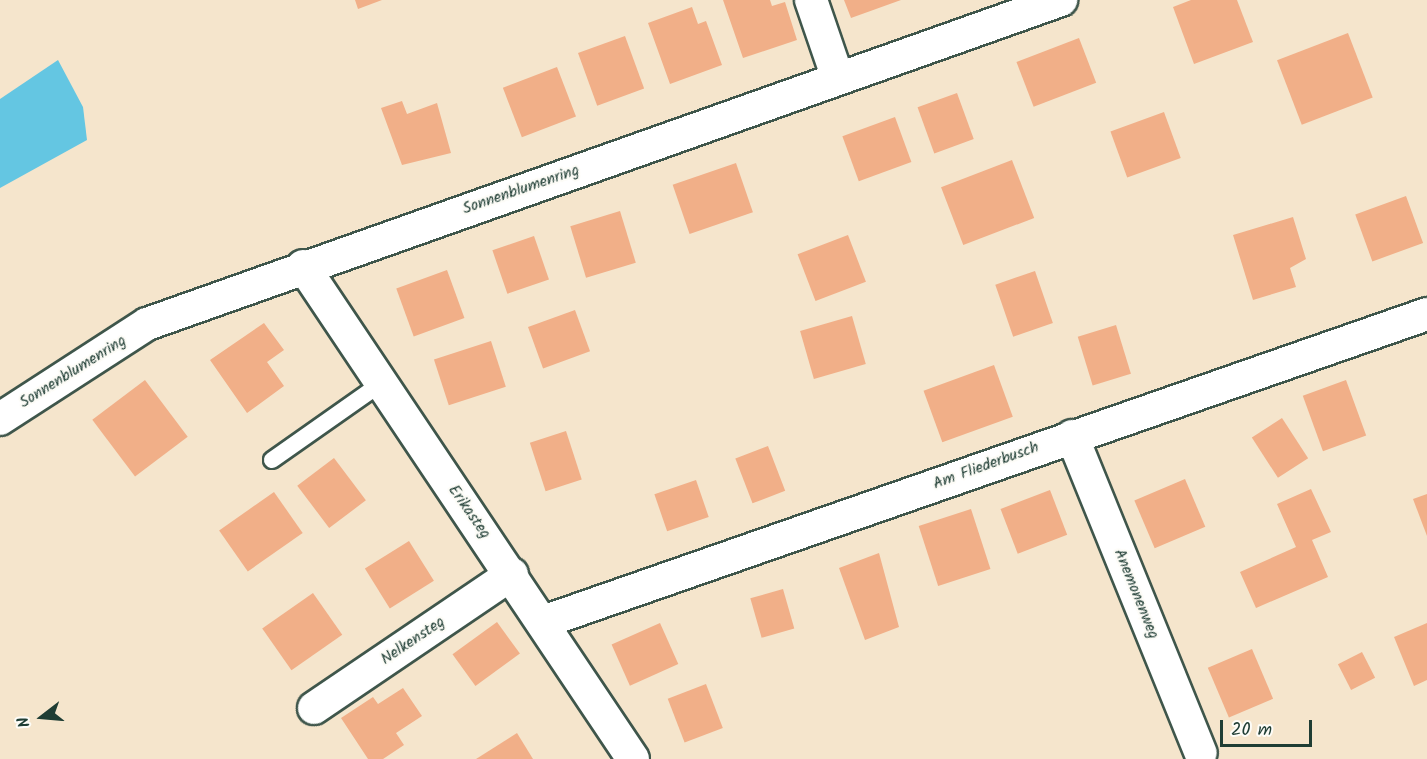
<!DOCTYPE html>
<style>
body{margin:0}
#map{position:relative;width:1427px;height:759px;overflow:hidden;background:#f5e5cc;font-family:Kalam,sans-serif}
div>[style]{position:absolute}
.water>*{inset:0;background:#64c6e2}
.building>*{inset:0;background:#f1af88;transform-origin:0 0}
.roads{filter:drop-shadow(2px 0 #3f564b) drop-shadow(-2px 0 #3f564b) drop-shadow(0 2px #3f564b) drop-shadow(0 -2px #3f564b)}
.service>*{height:16px;margin:-8px;padding:0 8px;transform-origin:8px;border-radius:8px;background:#fff}
.minor>*{height:32px;margin:-16px;padding:0 16px;transform-origin:16px;border-radius:16px;background:#fff}
span{translate:-50% -50%;white-space:nowrap;text-align:center;line-height:1.15;-webkit-text-stroke:4.5px #fdfcf7;paint-order:stroke}
.street-label{font-size:16px;color:#1f3d34}
.north{position:absolute;left:12px;top:687px;width:60px;height:60px;-webkit-text-stroke:4px #fdfcf7;paint-order:stroke;rotate:254deg;font-size:16px;font-weight:700;line-height:24px;text-align:center;color:#1f3d34}
.north::after{content:'';display:block;margin:auto;width:21px;height:27px;background:#1f3d34;clip-path:polygon(50% 0,100% 100%,50% 72%,0 100%)}
.scale{position:absolute;left:1220px;top:720px;width:92px;height:27px;box-sizing:border-box;border:3px solid #1f3d34;border-top:0;padding-left:8px;font-size:18px;line-height:21px;white-space:nowrap;color:#1f3d34;-webkit-text-stroke:4px #fdfcf7;paint-order:stroke}
</style>
<div id="map">
<div class="water">
<div style="clip-path:polygon(58px 60px,83px 107px,87px 140px,0 188px,0 99px)"></div>
</div>
<div class="building">
<div style="clip-path:polygon(355px 0,382px 0,358px 9px)"></div>
<div style="clip-path:polygon(723px 0,770px 0,772px 6px,785px 2px,797px 40px,743px 58px)"></div>
<div style="clip-path:polygon(844px 0,901px 0,851px 18px)"></div>
<div style="clip-path:polygon(1191px 0,1237px 0,1253px 42px,1194px 64px,1173px 7px)"></div>
<div style="clip-path:polygon(692px 7px,698px 24px,706px 21px,722px 65px,670px 84px,648px 23px)"></div>
<div style="left:1348px;top:33px;width:69px;height:76px;rotate:69deg"></div>
<div style="left:625px;top:36px;width:56px;height:50px;rotate:70deg"></div>
<div style="left:1079px;top:38px;width:48px;height:67px;rotate:69deg"></div>
<div style="left:557px;top:67px;width:53px;height:58px;rotate:69deg"></div>
<div style="left:957px;top:93px;width:49px;height:42px;rotate:70deg"></div>
<div style="clip-path:polygon(402px 101px,407px 114px,437px 103px,451px 153px,402px 165px,381px 108px)"></div>
<div style="left:1164px;top:112px;width:49px;height:57px;rotate:70deg"></div>
<div style="left:895px;top:117px;width:48px;height:56px;rotate:70deg"></div>
<div style="left:1012px;top:160px;width:62px;height:76px;rotate:69deg"></div>
<div style="left:736px;top:163px;width:52px;height:67px;rotate:71deg"></div>
<div style="left:1406px;top:196px;width:50px;height:54px;rotate:70deg"></div>
<div style="left:620px;top:211px;width:54px;height:52px;rotate:73deg"></div>
<div style="clip-path:polygon(1293px 217px,1306px 259px,1290px 268px,1296px 287px,1253px 300px,1233px 235px)"></div>
<div style="left:848px;top:235px;width:50px;height:54px;rotate:69deg"></div>
<div style="left:534px;top:236px;width:46px;height:44px;rotate:71deg"></div>
<div style="left:447px;top:270px;width:51px;height:54px;rotate:70deg"></div>
<div style="left:1035px;top:271px;width:55px;height:42px;rotate:71deg"></div>
<div style="left:575px;top:310px;width:44px;height:50px;rotate:70deg"></div>
<div style="left:852px;top:316px;width:50px;height:54px;rotate:74deg"></div>
<div style="clip-path:polygon(264px 323px,284px 350px,267px 362px,284px 386px,247px 413px,210px 360px)"></div>
<div style="left:1116px;top:325px;width:51px;height:40px;rotate:73deg"></div>
<div style="left:491px;top:341px;width:48px;height:60px;rotate:72deg"></div>
<div style="left:994px;top:365px;width:55px;height:75px;rotate:70deg"></div>
<div style="left:145px;top:380px;width:71px;height:66px;rotate:53deg"></div>
<div style="left:1346px;top:380px;width:59px;height:46px;rotate:70deg"></div>
<div style="left:1282px;top:418px;width:48px;height:36px;rotate:57deg"></div>
<div style="left:566px;top:431px;width:51px;height:38px;rotate:72deg"></div>
<div style="left:768px;top:446px;width:48px;height:35px;rotate:69deg"></div>
<div style="left:334px;top:458px;width:53px;height:46px;rotate:53deg"></div>
<div style="left:1185px;top:479px;width:52px;height:55px;rotate:67deg"></div>
<div style="left:696px;top:480px;width:39px;height:44px;rotate:71deg"></div>
<div style="clip-path:polygon(1311px 489px,1331px 532px,1312px 540px,1328px 577px,1256px 608px,1240px 572px,1296px 547px,1277px 504px)"></div>
<div style="left:1050px;top:490px;width:48px;height:53px;rotate:69deg"></div>
<div style="left:274px;top:492px;width:50px;height:67px;rotate:55deg"></div>
<div style="clip-path:polygon(1427px 494px,1427px 536px,1413px 499px)"></div>
<div style="left:971px;top:509px;width:63px;height:55px;rotate:72deg"></div>
<div style="left:409px;top:541px;width:47px;height:52px;rotate:58deg"></div>
<div style="clip-path:polygon(879px 553px,899px 627px,865px 640px,839px 568px)"></div>
<div style="left:783px;top:589px;width:41px;height:34px;rotate:74deg"></div>
<div style="left:313px;top:593px;width:51px;height:62px;rotate:55deg"></div>
<div style="left:497px;top:622px;width:39px;height:55px;rotate:54deg"></div>
<div style="left:660px;top:623px;width:45px;height:53px;rotate:66deg"></div>
<div style="clip-path:polygon(1427px 623px,1427px 680px,1414px 686px,1394px 637px)"></div>
<div style="left:1252px;top:649px;width:54px;height:48px;rotate:67deg"></div>
<div style="left:1362px;top:652px;width:29px;height:27px;rotate:63deg"></div>
<div style="left:706px;top:684px;width:47px;height:41px;rotate:69deg"></div>
<div style="clip-path:polygon(403px 688px,422px 716px,396px 733px,404px 745px,383px 759px,368px 759px,341px 718px,373px 697px,378px 704px)"></div>
<div style="clip-path:polygon(517px 733px,533px 759px,476px 759px)"></div>
</div>
<div class="roads">
<div class="service">
<div style="left:272px;top:460px;width:132px;rotate:-35.1deg"></div>
</div>
<div class="minor">
<div style="left:811px;top:0;width:83px;rotate:71.1deg"></div>
<div style="left:303px;top:266px;width:593px;rotate:56.2deg"></div>
<div style="left:0;top:419px;width:175px;rotate:-32.9deg"></div>
<div style="left:147px;top:324px;width:970px;rotate:-19.52deg"></div>
<div style="left:1072px;top:436px;width:342px;rotate:67.9deg"></div>
<div style="left:546px;top:621px;width:933px;rotate:-19.21deg"></div>
<div style="left:314px;top:708px;width:239px;rotate:-34.1deg"></div>
</div>
</div>
<div class="street-label">
<span style="left:521px;top:190px;rotate:-19deg">Sonnenblumenring</span>
<span style="left:73px;top:372px;rotate:-32deg">Sonnenblumenring</span>
<span style="left:986px;top:466px;rotate:-20deg">Am Fliederbusch</span>
<span style="left:469px;top:512px;rotate:55deg">Erikasteg</span>
<span style="left:1136px;top:594px;rotate:68deg">Anemonenweg</span>
<span style="left:413px;top:641px;rotate:-34deg">Nelkensteg</span>
</div>
<div class="north">N</div>
<div class="scale">20 m</div>
</div>
